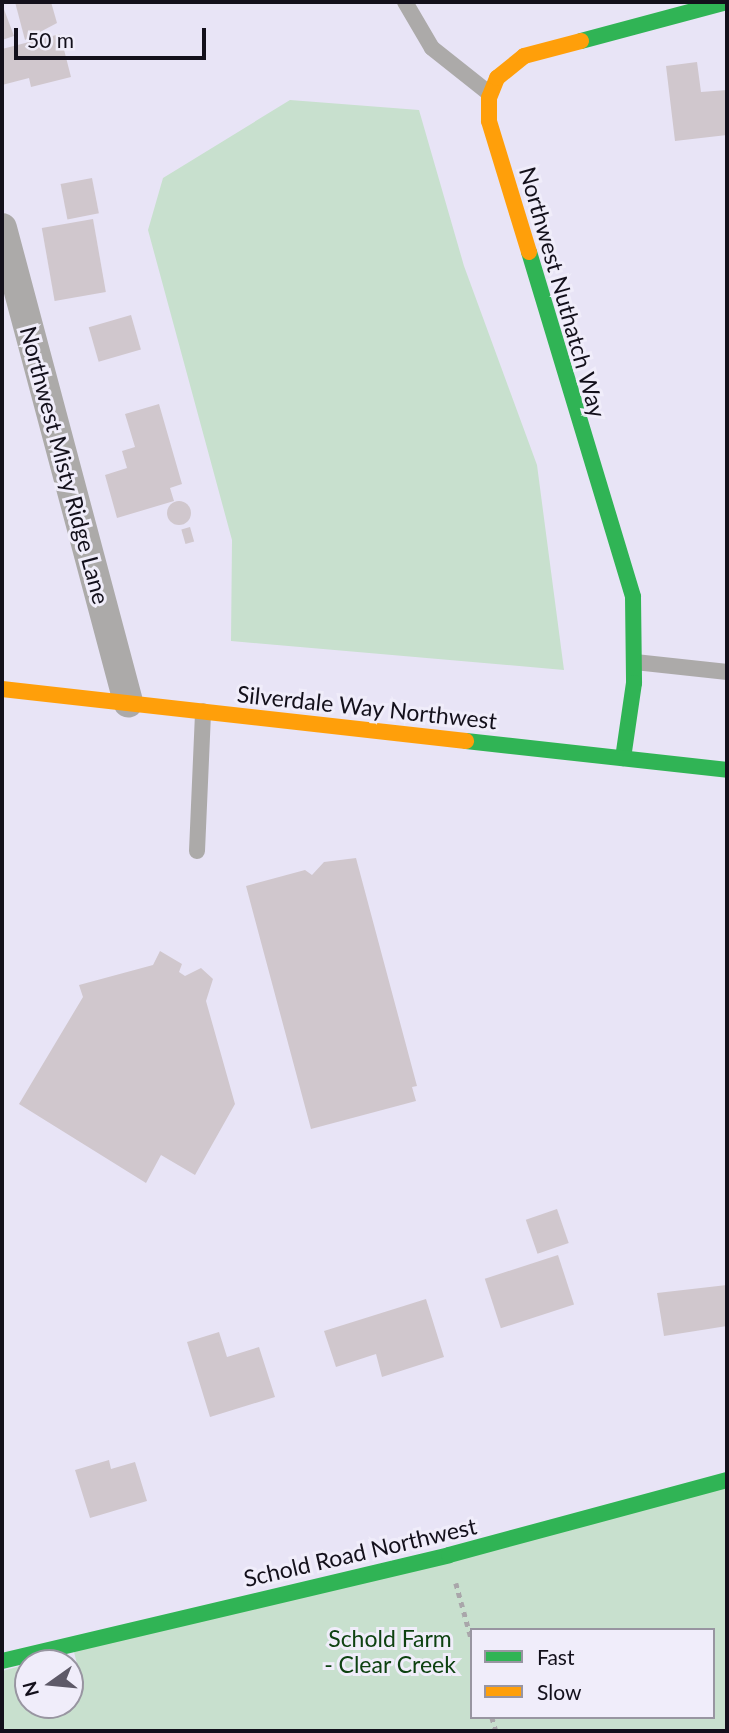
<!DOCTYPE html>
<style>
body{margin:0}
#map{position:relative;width:729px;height:1733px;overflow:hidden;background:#e8e4f6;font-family:Lato,sans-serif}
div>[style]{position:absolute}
.green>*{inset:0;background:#c8e0ce}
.building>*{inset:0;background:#d0c7cd;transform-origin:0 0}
.round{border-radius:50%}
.path>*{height:4.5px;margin-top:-2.25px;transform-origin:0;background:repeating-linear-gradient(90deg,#a9a6aa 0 5px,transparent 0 10px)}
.lane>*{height:16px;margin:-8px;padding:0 8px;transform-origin:8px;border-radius:8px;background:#acaaa9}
.street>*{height:30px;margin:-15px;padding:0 15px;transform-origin:15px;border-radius:15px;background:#acaaa9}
.fast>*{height:16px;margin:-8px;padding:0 8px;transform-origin:8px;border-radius:8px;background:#30b455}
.slow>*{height:16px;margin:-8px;padding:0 8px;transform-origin:8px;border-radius:8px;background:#ff9f0a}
span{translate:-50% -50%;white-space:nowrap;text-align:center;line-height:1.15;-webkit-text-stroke:6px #f0edfa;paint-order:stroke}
.street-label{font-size:23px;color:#13101b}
.park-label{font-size:23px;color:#0e4211}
.frame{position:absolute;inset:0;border:4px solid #13101b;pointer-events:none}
.legend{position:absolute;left:470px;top:1628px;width:245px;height:91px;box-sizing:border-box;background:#f0edfa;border:2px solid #9895a1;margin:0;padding:9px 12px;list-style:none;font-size:21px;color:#13101b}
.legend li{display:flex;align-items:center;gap:14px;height:35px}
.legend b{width:35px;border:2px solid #9895a1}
.north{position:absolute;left:14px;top:1649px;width:70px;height:70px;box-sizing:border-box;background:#f0edfa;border:2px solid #9895a1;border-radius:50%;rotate:255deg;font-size:19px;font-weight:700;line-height:28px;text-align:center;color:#13101b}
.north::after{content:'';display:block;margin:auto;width:24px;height:32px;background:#5e5a68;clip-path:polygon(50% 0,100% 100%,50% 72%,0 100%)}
.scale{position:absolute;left:14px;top:28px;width:192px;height:32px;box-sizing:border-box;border:4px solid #13101b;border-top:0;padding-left:9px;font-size:21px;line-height:24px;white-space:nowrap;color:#13101b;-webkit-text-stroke:5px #f0edfa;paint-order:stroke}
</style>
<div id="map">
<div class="green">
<div style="clip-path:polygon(290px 100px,419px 110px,464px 266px,537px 465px,564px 670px,231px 641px,232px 540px,148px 230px,163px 178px)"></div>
<div style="clip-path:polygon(evenodd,727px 1480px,727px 1731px,2px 1731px,2px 1671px,28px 1664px,28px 1705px,70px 1705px,66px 1654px,79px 1672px,72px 1644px,727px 1480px,472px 1630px,713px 1630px,713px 1717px,472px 1717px,472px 1630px)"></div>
</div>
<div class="building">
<div style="clip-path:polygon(15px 2px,51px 2px,57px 23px,25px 40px)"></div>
<div style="clip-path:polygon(2px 4px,14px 36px,2px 40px)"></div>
<div style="clip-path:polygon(60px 34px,71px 77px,31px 87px,29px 78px,2px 85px,2px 49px)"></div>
<div style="clip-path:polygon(697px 62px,701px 92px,727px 90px,727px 135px,675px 141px,666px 66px)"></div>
<div style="left:92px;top:178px;width:36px;height:32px;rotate:79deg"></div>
<div style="left:93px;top:219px;width:74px;height:52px;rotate:80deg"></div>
<div style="left:131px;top:315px;width:36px;height:44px;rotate:74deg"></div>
<div style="clip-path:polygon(159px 404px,182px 484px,170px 488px,174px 501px,117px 518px,105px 475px,127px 468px,122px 451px,135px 447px,125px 414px)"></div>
<div class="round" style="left:167px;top:501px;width:24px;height:24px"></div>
<div style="left:190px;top:527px;width:15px;height:9px;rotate:74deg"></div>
<div style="clip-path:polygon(356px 858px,417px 1086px,412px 1087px,416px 1101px,311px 1129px,246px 886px,305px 870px,312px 875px,324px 862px)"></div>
<div style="clip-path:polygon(160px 951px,182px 964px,179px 972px,185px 976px,201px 968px,213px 979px,206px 1001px,235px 1104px,195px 1175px,161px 1155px,146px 1183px,19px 1104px,83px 997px,79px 985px,153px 965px)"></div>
<div style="left:557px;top:1209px;width:36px;height:33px;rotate:71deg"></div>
<div style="left:558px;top:1255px;width:52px;height:77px;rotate:72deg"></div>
<div style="clip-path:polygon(727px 1285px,727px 1326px,664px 1336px,657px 1293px)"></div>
<div style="clip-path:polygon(426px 1299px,444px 1357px,382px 1377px,376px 1354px,336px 1367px,324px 1331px)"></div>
<div style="clip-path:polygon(219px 1332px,227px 1357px,259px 1347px,275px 1397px,210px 1417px,187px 1342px)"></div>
<div style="clip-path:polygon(109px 1460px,111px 1469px,135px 1462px,147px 1501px,90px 1518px,75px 1470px)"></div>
</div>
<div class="path">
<div style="left:456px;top:1583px;width:60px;rotate:74.6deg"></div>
<div style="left:492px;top:1717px;width:15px;rotate:74deg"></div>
</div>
<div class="lane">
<div style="left:405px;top:2px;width:53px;rotate:59.6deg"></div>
<div style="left:432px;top:48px;width:74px;rotate:38.4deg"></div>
<div style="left:635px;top:662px;width:93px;rotate:6.2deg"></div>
<div style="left:197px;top:851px;width:140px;rotate:-87.5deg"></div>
</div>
<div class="street">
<div style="left:2px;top:228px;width:491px;rotate:75.1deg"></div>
</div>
<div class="fast">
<div style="left:581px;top:41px;width:151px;rotate:-15deg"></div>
<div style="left:529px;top:252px;width:360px;rotate:73.2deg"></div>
<div style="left:633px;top:597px;width:86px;rotate:89.3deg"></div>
<div style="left:634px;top:683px;width:76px;rotate:98.3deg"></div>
<div style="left:466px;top:741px;width:263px;rotate:6.3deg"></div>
<div style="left:2px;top:1661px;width:459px;rotate:-13.3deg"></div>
<div style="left:449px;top:1555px;width:288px;rotate:-15.1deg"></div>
</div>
<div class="slow">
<div style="left:529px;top:252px;width:137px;rotate:-107deg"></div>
<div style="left:489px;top:121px;width:23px;rotate:-90deg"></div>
<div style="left:489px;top:98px;width:22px;rotate:-68deg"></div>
<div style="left:497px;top:78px;width:35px;rotate:-39deg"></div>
<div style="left:524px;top:56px;width:59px;rotate:-14.7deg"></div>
<div style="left:2px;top:689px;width:467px;rotate:6.4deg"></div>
</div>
<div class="street-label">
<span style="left:563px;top:292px;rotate:74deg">Northwest Nuthatch Way</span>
<span style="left:65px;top:465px;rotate:75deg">Northwest Misty Ridge Lane</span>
<span style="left:367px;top:707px;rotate:6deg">Silverdale Way Northwest</span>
<span style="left:360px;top:1552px;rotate:-13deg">Schold Road Northwest</span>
</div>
<div class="park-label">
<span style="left:390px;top:1651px">Schold Farm<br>- Clear Creek</span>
</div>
<div class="frame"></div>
<ul class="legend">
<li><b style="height:9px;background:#30b455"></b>Fast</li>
<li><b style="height:9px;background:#ff9f0a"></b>Slow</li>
</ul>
<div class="north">N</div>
<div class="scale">50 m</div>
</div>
